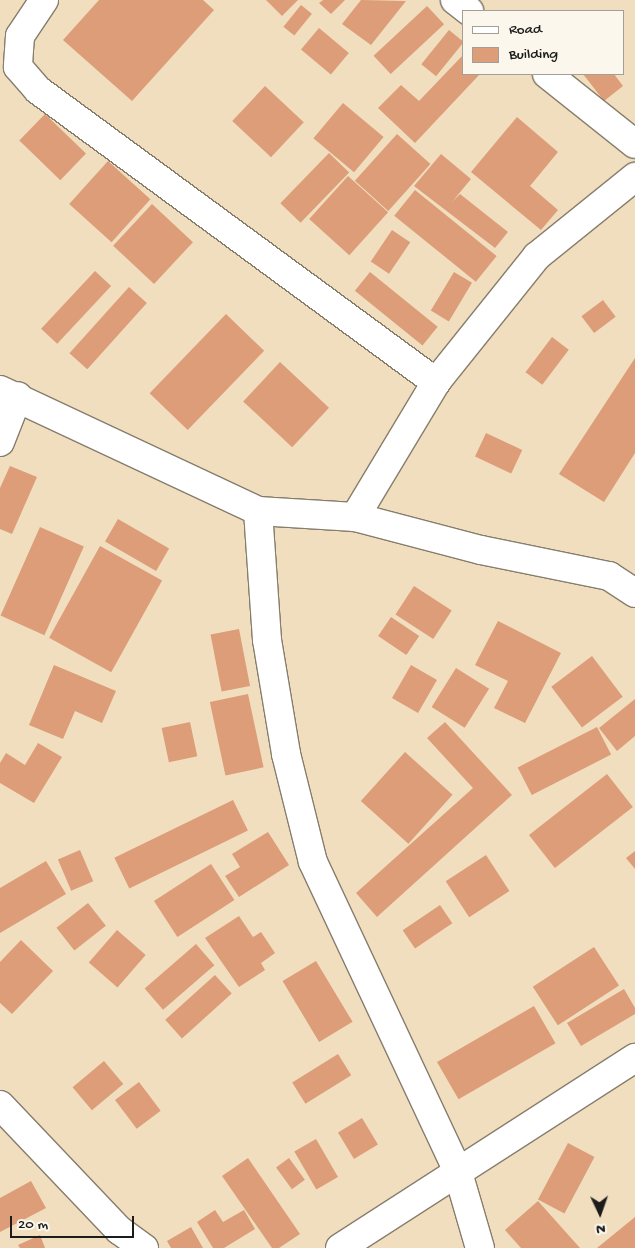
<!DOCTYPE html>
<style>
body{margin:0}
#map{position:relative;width:635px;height:1248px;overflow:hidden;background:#f1debe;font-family:"Gochi Hand",sans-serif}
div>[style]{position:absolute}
.building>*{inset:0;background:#dc9d78;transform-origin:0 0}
.roads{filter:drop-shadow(1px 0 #867d6d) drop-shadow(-1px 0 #867d6d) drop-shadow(0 1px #867d6d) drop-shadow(0 -1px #867d6d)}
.minor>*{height:28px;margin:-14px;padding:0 14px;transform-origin:14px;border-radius:14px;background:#fff}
span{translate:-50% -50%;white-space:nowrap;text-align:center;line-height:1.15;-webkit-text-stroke:5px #fbf7ec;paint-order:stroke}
.legend{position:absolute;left:462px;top:10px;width:162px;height:65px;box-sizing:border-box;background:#fbf7ec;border:1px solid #a29f99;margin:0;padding:6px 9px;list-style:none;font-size:15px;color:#1c1c1c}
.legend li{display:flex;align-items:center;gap:10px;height:25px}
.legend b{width:25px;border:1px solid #a29f99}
.north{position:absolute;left:575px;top:1188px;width:50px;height:50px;-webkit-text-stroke:4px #fbf7ec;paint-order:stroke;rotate:177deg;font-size:14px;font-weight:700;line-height:20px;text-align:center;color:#1c1c1c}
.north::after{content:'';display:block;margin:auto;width:18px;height:22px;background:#1c1c1c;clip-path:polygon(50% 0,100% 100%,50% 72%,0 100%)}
.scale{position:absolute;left:10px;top:1216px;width:124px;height:22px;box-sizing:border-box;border:2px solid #1c1c1c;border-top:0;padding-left:6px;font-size:15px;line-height:18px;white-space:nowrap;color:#1c1c1c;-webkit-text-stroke:4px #fbf7ec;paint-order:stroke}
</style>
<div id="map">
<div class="building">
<div style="clip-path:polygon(99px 0,203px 0,214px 10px,132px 101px,63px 40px)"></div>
<div style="clip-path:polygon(266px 0,298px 0,282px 16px)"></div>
<div style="clip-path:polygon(323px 0,345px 0,331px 14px,319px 3px)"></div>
<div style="clip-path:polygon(361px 0,406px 1px,371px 45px,342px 24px)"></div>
<div style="left:301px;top:5px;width:14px;height:28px;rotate:39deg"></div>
<div style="left:427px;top:6px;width:25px;height:73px;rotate:47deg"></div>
<div style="left:319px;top:28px;width:39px;height:28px;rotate:40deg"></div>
<div style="left:449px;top:30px;width:19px;height:44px;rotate:39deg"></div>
<div style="clip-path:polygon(464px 54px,464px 74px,480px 74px,415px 143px,378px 108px,401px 85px,419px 101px)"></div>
<div style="clip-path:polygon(583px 74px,614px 74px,623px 86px,604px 101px)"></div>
<div style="left:265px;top:86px;width:53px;height:48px;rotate:43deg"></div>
<div style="left:343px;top:103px;width:53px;height:46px;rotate:40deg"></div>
<div style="left:45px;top:114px;width:57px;height:37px;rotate:44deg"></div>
<div style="clip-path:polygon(517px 117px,558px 152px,530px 186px,558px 210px,541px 230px,471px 172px)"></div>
<div style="left:397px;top:134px;width:45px;height:63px;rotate:42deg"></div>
<div style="left:329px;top:153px;width:28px;height:70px;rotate:44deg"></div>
<div style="clip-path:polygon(441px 154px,471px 179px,452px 202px,460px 194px,508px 232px,495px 248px,414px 186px)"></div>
<div style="left:108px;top:161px;width:57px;height:58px;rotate:42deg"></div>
<div style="left:348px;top:176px;width:54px;height:58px;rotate:42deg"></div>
<div style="left:415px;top:190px;width:105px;height:33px;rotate:39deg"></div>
<div style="left:152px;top:204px;width:56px;height:57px;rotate:43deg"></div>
<div style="left:392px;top:230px;width:22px;height:38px;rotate:34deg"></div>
<div style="left:95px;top:271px;width:22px;height:79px;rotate:43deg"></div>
<div style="left:370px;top:272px;width:87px;height:24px;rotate:39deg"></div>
<div style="left:454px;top:272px;width:21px;height:45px;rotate:31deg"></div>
<div style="left:129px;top:287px;width:24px;height:89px;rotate:42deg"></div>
<div style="left:603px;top:300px;width:21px;height:27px;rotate:53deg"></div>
<div style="left:226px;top:314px;width:53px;height:110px;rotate:44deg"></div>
<div style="left:552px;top:337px;width:21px;height:44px;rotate:37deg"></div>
<div style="clip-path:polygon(635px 358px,635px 453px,604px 502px,559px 474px)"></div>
<div style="left:280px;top:362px;width:67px;height:54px;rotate:43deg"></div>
<div style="left:486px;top:433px;width:40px;height:26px;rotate:25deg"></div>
<div style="clip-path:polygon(10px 466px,37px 477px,12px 534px,0 529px,0 488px)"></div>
<div style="left:118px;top:519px;width:59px;height:26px;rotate:30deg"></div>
<div style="left:40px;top:527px;width:48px;height:97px;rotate:24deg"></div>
<div style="left:100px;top:546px;width:71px;height:105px;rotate:29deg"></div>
<div style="left:414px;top:586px;width:45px;height:34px;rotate:33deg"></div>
<div style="left:391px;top:617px;width:34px;height:23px;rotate:34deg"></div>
<div style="clip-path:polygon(498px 621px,561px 653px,525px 723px,494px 708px,508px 681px,475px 665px)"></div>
<div style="left:239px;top:629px;width:58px;height:29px;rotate:79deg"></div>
<div style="left:592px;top:656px;width:51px;height:51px;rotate:53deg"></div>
<div style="clip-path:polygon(54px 665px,116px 691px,102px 723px,75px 711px,63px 739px,29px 725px)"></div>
<div style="left:411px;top:665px;width:30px;height:38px;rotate:30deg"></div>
<div style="left:456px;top:668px;width:39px;height:46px;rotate:32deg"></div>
<div style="left:248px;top:694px;width:75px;height:39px;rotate:78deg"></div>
<div style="clip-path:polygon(635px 699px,635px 736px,617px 751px,599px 728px)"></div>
<div style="left:190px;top:722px;width:35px;height:29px;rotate:78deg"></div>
<div style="clip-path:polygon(445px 722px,512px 795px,377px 917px,356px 893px,473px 788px,427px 738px)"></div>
<div style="left:597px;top:727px;width:31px;height:89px;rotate:63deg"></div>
<div style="clip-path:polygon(38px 743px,62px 757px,34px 803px,0 783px,0 763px,6px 753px,25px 765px)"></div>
<div style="left:405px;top:752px;width:64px;height:66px;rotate:42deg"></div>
<div style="left:607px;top:774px;width:42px;height:99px;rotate:52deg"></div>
<div style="left:233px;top:800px;width:34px;height:132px;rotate:64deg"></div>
<div style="clip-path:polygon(268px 832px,289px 865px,239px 897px,225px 876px,240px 867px,232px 854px)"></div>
<div style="left:80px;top:850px;width:34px;height:24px;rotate:67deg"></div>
<div style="clip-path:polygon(635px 851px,635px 869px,626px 858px)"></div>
<div style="left:486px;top:855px;width:43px;height:48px;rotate:57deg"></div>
<div style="clip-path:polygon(46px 861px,66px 894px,0 933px,0 888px)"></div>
<div style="left:211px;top:864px;width:43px;height:68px;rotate:57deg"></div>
<div style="left:88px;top:903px;width:29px;height:40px;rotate:52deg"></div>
<div style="left:440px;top:905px;width:22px;height:45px;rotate:56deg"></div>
<div style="clip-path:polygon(239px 916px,253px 937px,261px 932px,275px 953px,261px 963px,265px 970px,239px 987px,205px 938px)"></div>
<div style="left:117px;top:930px;width:38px;height:43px;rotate:41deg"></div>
<div style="clip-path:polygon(21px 940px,53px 971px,12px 1014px,0 1003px,0 962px)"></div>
<div style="left:196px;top:944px;width:28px;height:68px;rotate:49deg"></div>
<div style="left:594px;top:947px;width:46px;height:73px;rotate:57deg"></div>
<div style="left:316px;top:961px;width:71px;height:39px;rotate:59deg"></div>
<div style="left:215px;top:975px;width:25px;height:67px;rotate:48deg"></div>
<div style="clip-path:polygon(624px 989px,635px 1008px,635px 1014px,581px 1046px,567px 1023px)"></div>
<div style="left:534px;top:1006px;width:43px;height:112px;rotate:60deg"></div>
<div style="left:338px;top:1054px;width:25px;height:54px;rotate:58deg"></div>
<div style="left:104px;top:1061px;width:30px;height:41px;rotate:50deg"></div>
<div style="left:139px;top:1082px;width:36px;height:30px;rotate:53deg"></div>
<div style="left:362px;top:1118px;width:31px;height:28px;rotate:59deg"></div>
<div style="left:316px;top:1139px;width:44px;height:25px;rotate:60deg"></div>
<div style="left:568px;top:1143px;width:30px;height:64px;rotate:28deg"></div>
<div style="clip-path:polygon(248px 1158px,300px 1234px,279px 1248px,272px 1248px,222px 1176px)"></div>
<div style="left:289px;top:1158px;width:27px;height:16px;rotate:54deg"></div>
<div style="clip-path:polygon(31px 1181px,46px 1208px,0 1232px,0 1198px)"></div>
<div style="clip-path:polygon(538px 1201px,580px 1248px,521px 1248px,505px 1230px)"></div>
<div style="clip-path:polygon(215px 1210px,223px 1222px,244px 1210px,255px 1229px,224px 1248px,213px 1248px,197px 1222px)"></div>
<div style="clip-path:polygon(635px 1217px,635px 1248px,597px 1248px)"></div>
<div style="clip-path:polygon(191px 1227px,203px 1248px,171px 1248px,167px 1241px)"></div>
<div style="clip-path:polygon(40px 1235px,45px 1248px,20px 1248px,18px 1245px)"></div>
</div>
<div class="roads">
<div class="minor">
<div style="left:44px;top:0;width:43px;rotate:123.7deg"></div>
<div style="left:20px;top:36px;width:31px;rotate:94deg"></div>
<div style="left:18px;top:67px;width:30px;rotate:49deg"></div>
<div style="left:38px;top:90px;width:494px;rotate:36.3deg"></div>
<div style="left:455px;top:0;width:18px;rotate:38deg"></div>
<div style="left:547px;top:74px;width:112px;rotate:38.5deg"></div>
<div style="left:0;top:390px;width:285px;rotate:25.1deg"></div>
<div style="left:258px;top:511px;width:97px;rotate:3.5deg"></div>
<div style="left:355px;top:517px;width:130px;rotate:14.7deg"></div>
<div style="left:481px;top:550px;width:131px;rotate:11.5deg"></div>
<div style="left:609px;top:576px;width:31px;rotate:33deg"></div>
<div style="left:0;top:442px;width:49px;rotate:-68.6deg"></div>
<div style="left:258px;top:511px;width:129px;rotate:86deg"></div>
<div style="left:267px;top:640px;width:116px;rotate:80.5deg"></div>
<div style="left:286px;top:754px;width:111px;rotate:76deg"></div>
<div style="left:313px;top:862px;width:339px;rotate:64.9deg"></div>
<div style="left:457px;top:1169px;width:82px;rotate:73.8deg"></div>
<div style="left:355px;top:517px;width:157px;rotate:-59deg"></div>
<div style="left:436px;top:382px;width:161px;rotate:-51.3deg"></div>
<div style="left:537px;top:256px;width:126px;rotate:-38.9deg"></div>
<div style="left:0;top:1105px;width:173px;rotate:46.4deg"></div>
<div style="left:119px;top:1230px;width:31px;rotate:36deg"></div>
<div style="left:340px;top:1248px;width:351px;rotate:-32.8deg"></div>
</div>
</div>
<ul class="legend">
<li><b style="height:6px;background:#fff"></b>Road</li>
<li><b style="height:14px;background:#dc9d78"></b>Building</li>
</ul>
<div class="north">N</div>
<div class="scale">20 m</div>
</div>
